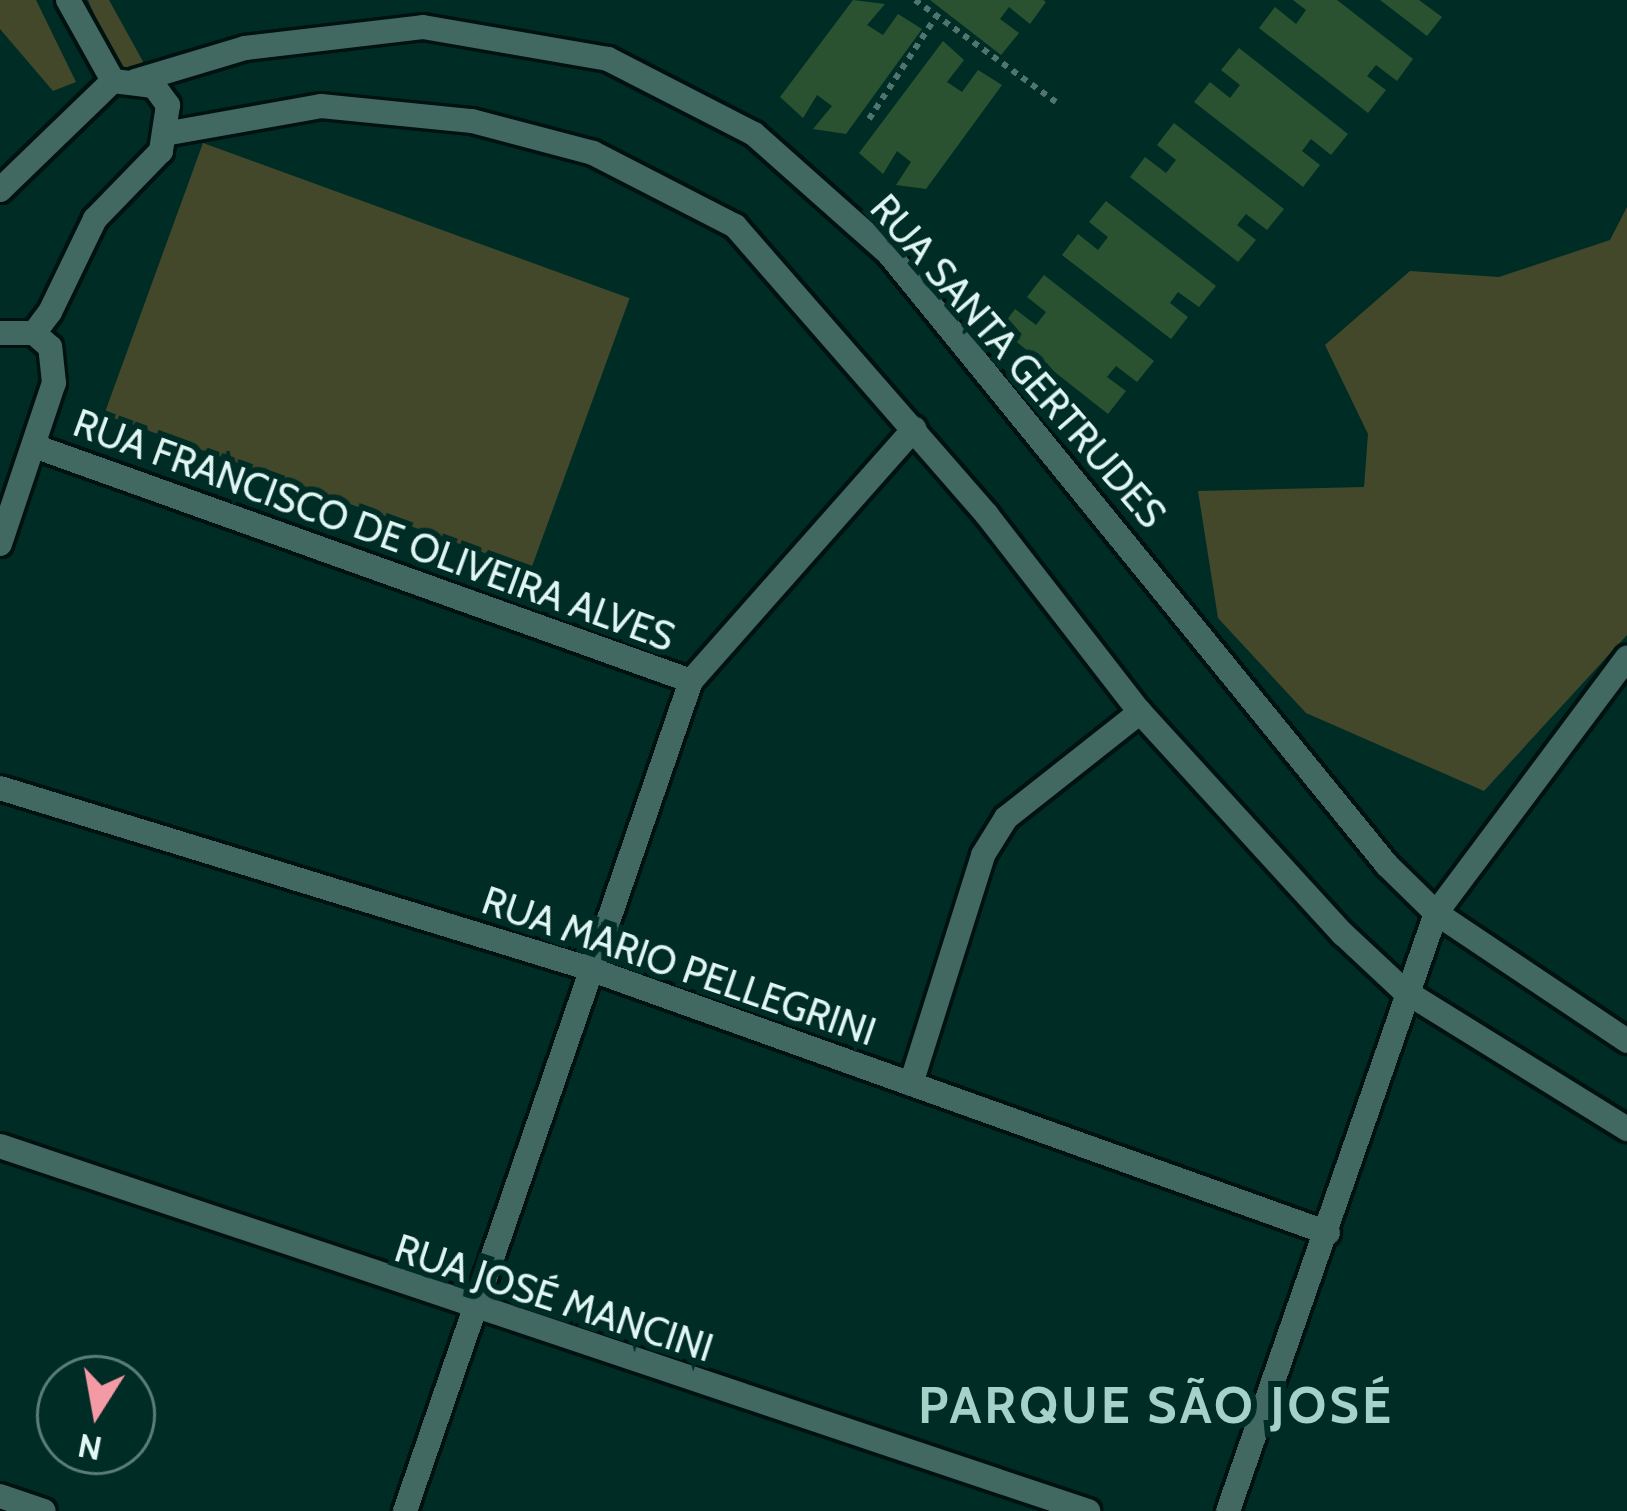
<!DOCTYPE html>
<meta charset="utf-8">
<style>
body{margin:0}
#map{position:relative;width:1627px;height:1511px;overflow:hidden;background:#002c26;font-family:Cabin,sans-serif}
div>[style]{position:absolute}
.green>*{inset:0;background:#44482b;transform-origin:0 0}
.building>*{inset:0;background:#2a5231}
.path>*{height:6px;margin-top:-3px;transform-origin:0;background:repeating-linear-gradient(90deg,#50746f 0 6px,transparent 0 12px)}
.roads{filter:drop-shadow(3px 0 #00120f) drop-shadow(-3px 0 #00120f) drop-shadow(0 3px #00120f) drop-shadow(0 -3px #00120f)}
.street>*{height:24px;margin:-12px;padding:0 12px;transform-origin:12px;border-radius:12px;background:#416962}
span{translate:-50% -50%;white-space:nowrap;text-align:center;line-height:1.15;-webkit-text-stroke:12px #002c26;paint-order:stroke}
.street-label{font-size:39px;color:#e0f6f2}
.district-label{font-size:51px;color:#a6d1c8;font-weight:700;letter-spacing:3px}
.north{position:absolute;left:36px;top:1355px;width:120px;height:120px;box-sizing:border-box;background:#002c26;border:3px solid #5a7d78;border-radius:50%;rotate:191deg;font-size:33px;font-weight:700;line-height:48px;text-align:center;color:#e0f6f2}
.north::after{content:'';display:block;margin:auto;width:42px;height:54px;background:#f49aa4;clip-path:polygon(50% 0,100% 100%,50% 72%,0 100%)}
</style>
<div id="map">
<div class="green">
<div style="clip-path:polygon(0 0,36px 0,76px 82px,53px 91px,0 29px)"></div>
<div style="clip-path:polygon(88px 0,109px 0,146px 67px,118px 70px)"></div>
<div style="left:203px;top:143px;width:454px;height:289px;rotate:20deg"></div>
<div style="clip-path:polygon(1627px 207px,1627px 635px,1484px 791px,1306px 713px,1218px 618px,1198px 491px,1364px 487px,1368px 434px,1325px 345px,1410px 271px,1499px 277px,1610px 240px)"></div>
</div>
<div class="building">
<div style="clip-path:polygon(853px 0,885px 4px,867px 25px,883px 35px,898px 14px,922px 29px,846px 134px,813px 129px,832px 106px,817px 95px,803px 118px,780px 97px)"></div>
<div style="clip-path:polygon(930px 0,1043px 0,1046px 2px,1030px 24px,1009px 7px,1000px 19px,1019px 33px,1001px 55px)"></div>
<div style="clip-path:polygon(1293px 0,1337px 0,1413px 59px,1397px 81px,1376px 65px,1367px 76px,1386px 90px,1368px 113px,1259px 28px,1275px 7px,1296px 24px,1306px 10px)"></div>
<div style="clip-path:polygon(1380px 0,1419px 0,1442px 17px,1427px 36px)"></div>
<div style="clip-path:polygon(943px 41px,964px 60px,947px 82px,962px 92px,978px 70px,1002px 85px,926px 189px,896px 185px,911px 162px,897px 151px,883px 174px,859px 153px)"></div>
<div style="clip-path:polygon(1239px 48px,1348px 134px,1331px 155px,1311px 139px,1302px 151px,1320px 165px,1303px 187px,1194px 102px,1210px 82px,1230px 98px,1240px 85px,1221px 70px)"></div>
<div style="clip-path:polygon(1174px 123px,1284px 209px,1267px 230px,1246px 214px,1237px 225px,1256px 240px,1238px 262px,1130px 177px,1145px 157px,1166px 173px,1176px 160px,1157px 145px)"></div>
<div style="clip-path:polygon(1106px 201px,1216px 286px,1199px 307px,1178px 292px,1170px 303px,1188px 317px,1171px 339px,1062px 255px,1078px 234px,1098px 250px,1108px 237px,1089px 222px)"></div>
<div style="clip-path:polygon(1044px 275px,1154px 361px,1137px 382px,1116px 366px,1107px 377px,1126px 391px,1108px 414px,1000px 329px,1015px 309px,1036px 325px,1046px 312px,1027px 297px)"></div>
</div>
<div class="path">
<div style="left:915px;top:0;width:174px;rotate:35.9deg"></div>
<div style="left:869px;top:119px;width:124px;rotate:-56.8deg"></div>
</div>
<div class="roads">
<div class="street">
<div style="left:68px;top:0;width:93px;rotate:60.9deg"></div>
<div style="left:135px;top:81px;width:115px;rotate:-16.7deg"></div>
<div style="left:245px;top:48px;width:179px;rotate:-6.7deg"></div>
<div style="left:423px;top:27px;width:188px;rotate:9.8deg"></div>
<div style="left:608px;top:59px;width:164px;rotate:27.2deg"></div>
<div style="left:754px;top:134px;width:181px;rotate:41.6deg"></div>
<div style="left:889px;top:254px;width:788px;rotate:50.82deg"></div>
<div style="left:1387px;top:865px;width:69px;rotate:44.4deg"></div>
<div style="left:1436px;top:913px;width:230px;rotate:33.8deg"></div>
<div style="left:170px;top:133px;width:153px;rotate:-10.1deg"></div>
<div style="left:321px;top:106px;width:152px;rotate:5.7deg"></div>
<div style="left:472px;top:121px;width:125px;rotate:14.8deg"></div>
<div style="left:593px;top:153px;width:160px;rotate:27.2deg"></div>
<div style="left:735px;top:226px;width:383px;rotate:48.9deg"></div>
<div style="left:987px;top:515px;width:249px;rotate:52.2deg"></div>
<div style="left:1140px;top:712px;width:301px;rotate:47.6deg"></div>
<div style="left:1343px;top:934px;width:82px;rotate:43deg"></div>
<div style="left:1403px;top:990px;width:264px;rotate:31.8deg"></div>
<div style="left:0;top:190px;width:157px;rotate:-44deg"></div>
<div style="left:113px;top:81px;width:41px;rotate:7deg"></div>
<div style="left:154px;top:86px;width:24px;rotate:54deg"></div>
<div style="left:168px;top:105px;width:47px;rotate:98.7deg"></div>
<div style="left:161px;top:151px;width:95px;rotate:134.1deg"></div>
<div style="left:95px;top:219px;width:103px;rotate:115.8deg"></div>
<div style="left:50px;top:312px;width:26px;rotate:127deg"></div>
<div style="left:34px;top:333px;width:34px;rotate:180deg"></div>
<div style="left:34px;top:446px;width:698px;rotate:19.68deg"></div>
<div style="left:0;top:544px;width:170px;rotate:-71.5deg"></div>
<div style="left:54px;top:383px;width:36px;rotate:-96deg"></div>
<div style="left:50px;top:347px;width:21px;rotate:-139deg"></div>
<div style="left:0;top:788px;width:611px;rotate:17.04deg"></div>
<div style="left:584px;top:967px;width:790px;rotate:19.67deg"></div>
<div style="left:911px;top:1084px;width:240px;rotate:-72.5deg"></div>
<div style="left:983px;top:855px;width:44px;rotate:-58.1deg"></div>
<div style="left:1006px;top:818px;width:171px;rotate:-38.3deg"></div>
<div style="left:0;top:1146px;width:1148px;rotate:18.55deg"></div>
<div style="left:0;top:1496px;width:46px;rotate:18.8deg"></div>
<div style="left:405px;top:1511px;width:878px;rotate:-70.99deg"></div>
<div style="left:691px;top:681px;width:337px;rotate:-48.5deg"></div>
<div style="left:1228px;top:1511px;width:633px;rotate:-70.82deg"></div>
<div style="left:1436px;top:913px;width:319px;rotate:-53.2deg"></div>
</div>
</div>
<div class="street-label">
<span style="left:1018px;top:361px;rotate:49deg">RUA SANTA GERTRUDES</span>
<span style="left:374px;top:530px;rotate:20deg">RUA FRANCISCO DE OLIVEIRA ALVES</span>
<span style="left:679px;top:966px;rotate:19deg">RUA MARIO PELLEGRINI</span>
<span style="left:554px;top:1298px;rotate:18deg">RUA JOSÉ MANCINI</span>
</div>
<div class="district-label">
<span style="left:1156px;top:1405px">PARQUE SÃO JOSÉ</span>
</div>
<div class="north">N</div>
</div>
